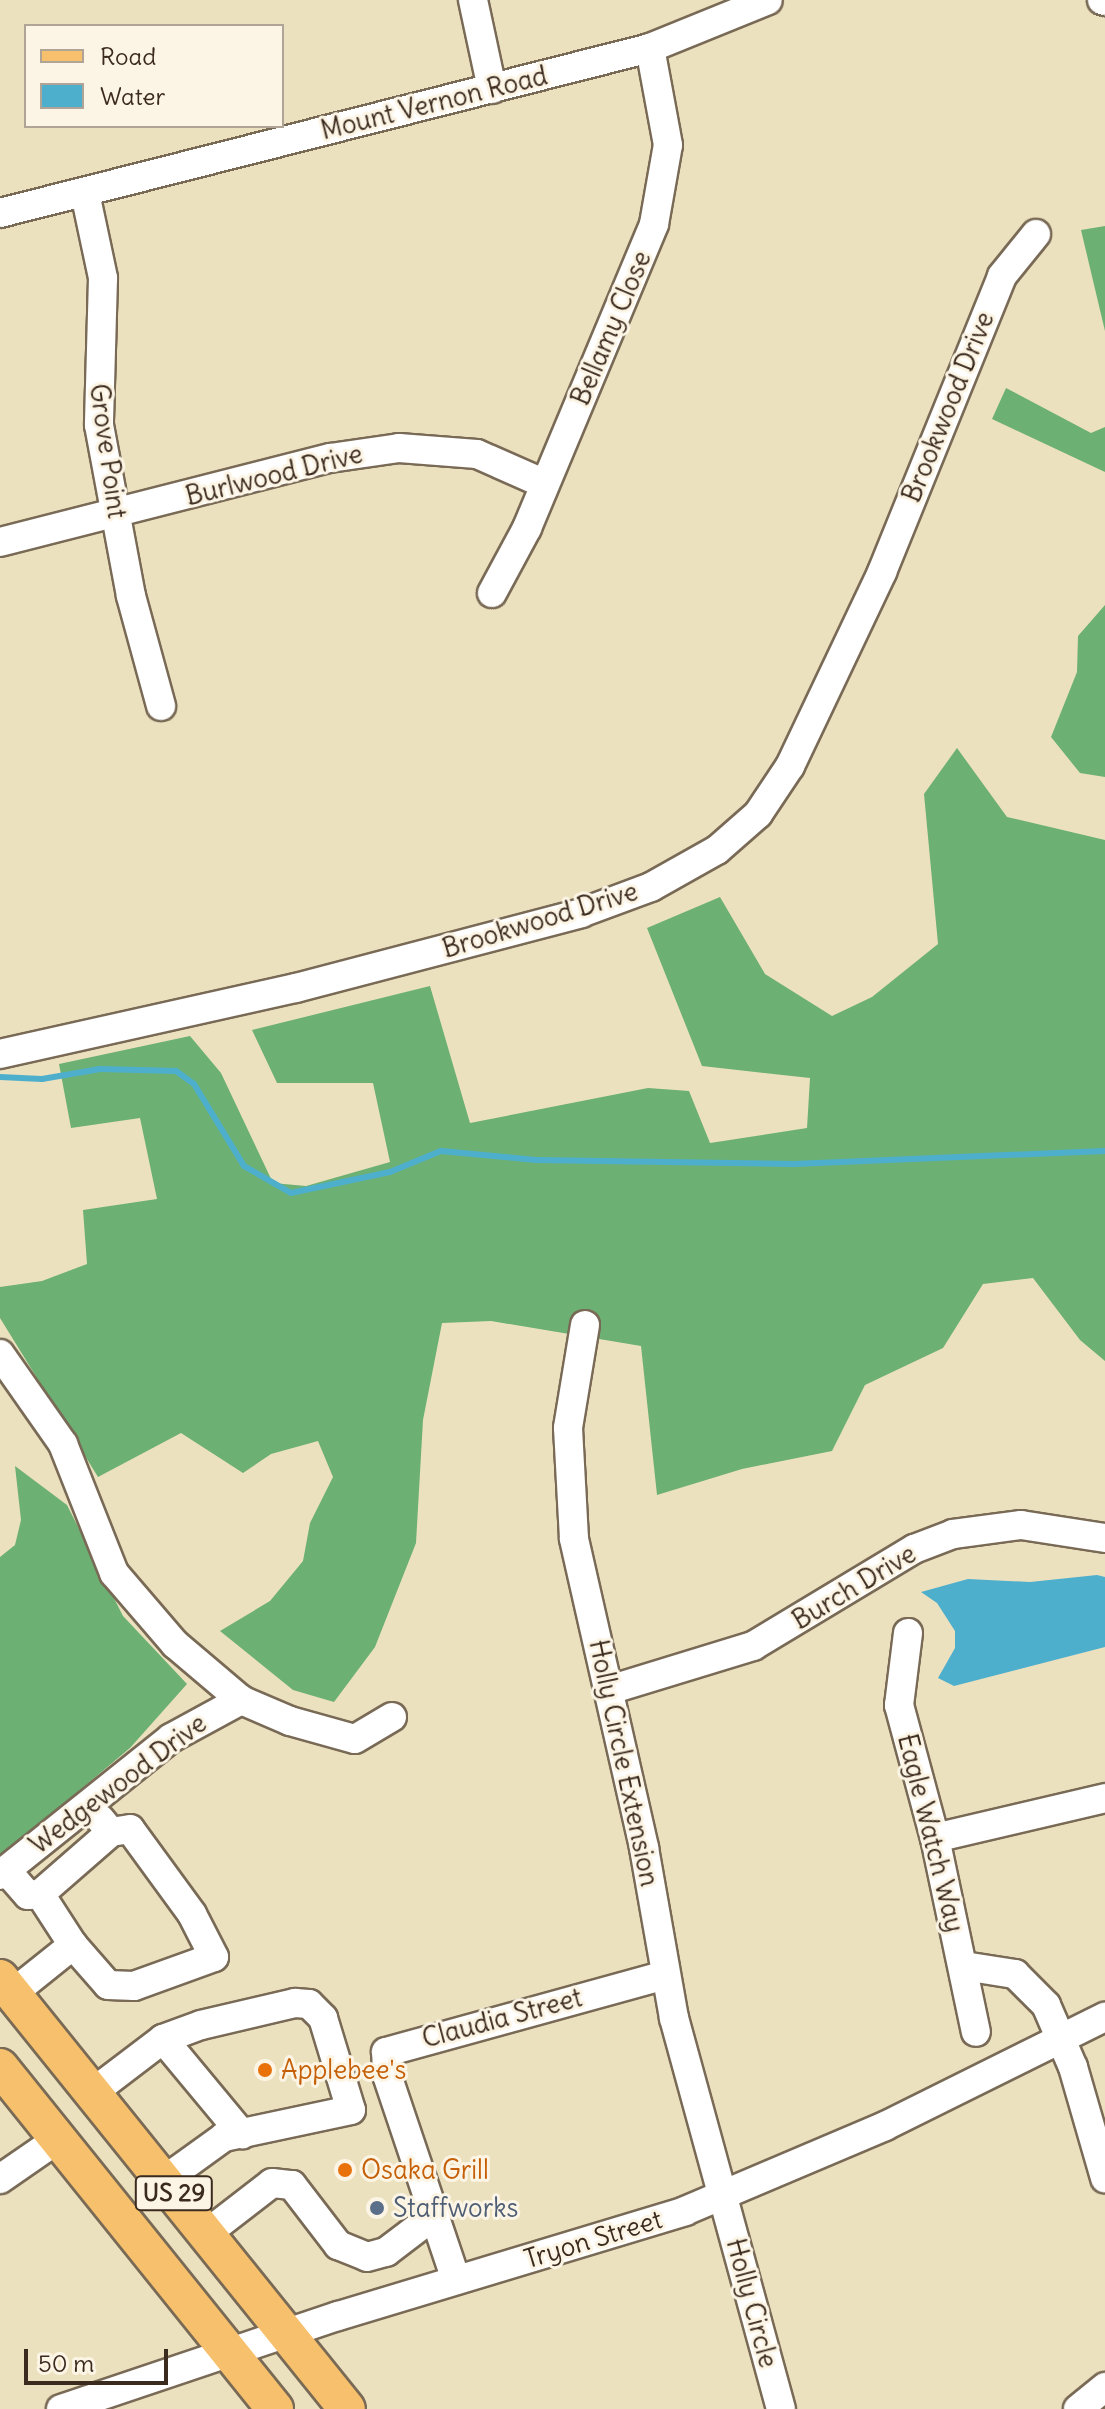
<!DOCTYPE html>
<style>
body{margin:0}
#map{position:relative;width:1105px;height:2409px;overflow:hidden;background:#ece1bf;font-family:Delius,sans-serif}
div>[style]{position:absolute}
.forest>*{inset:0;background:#6cb073}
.water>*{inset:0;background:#4eafcd}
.stream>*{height:6px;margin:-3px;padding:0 3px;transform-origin:3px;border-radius:3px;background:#4eafcd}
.roads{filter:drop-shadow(2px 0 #796a56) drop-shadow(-2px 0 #796a56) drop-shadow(0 2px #796a56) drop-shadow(0 -2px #796a56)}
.minor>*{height:28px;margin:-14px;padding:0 14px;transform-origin:14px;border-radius:14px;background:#fff}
.major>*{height:36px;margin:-18px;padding:0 18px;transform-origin:18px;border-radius:18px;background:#f7c06c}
.dots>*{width:22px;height:22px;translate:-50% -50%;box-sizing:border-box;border:4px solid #fcf5e5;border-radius:50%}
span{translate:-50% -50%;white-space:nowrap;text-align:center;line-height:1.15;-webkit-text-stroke:6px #fcf5e5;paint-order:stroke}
.shield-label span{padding:2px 6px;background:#fcf5e5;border:2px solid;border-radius:6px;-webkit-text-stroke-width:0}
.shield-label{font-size:24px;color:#3b2a1e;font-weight:700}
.street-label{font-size:26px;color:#3b2a1e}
.food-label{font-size:26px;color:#c56008}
.left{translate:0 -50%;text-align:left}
.service-label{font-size:26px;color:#4e5e75}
.legend{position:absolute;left:24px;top:24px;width:260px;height:104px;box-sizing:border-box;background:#fcf5e5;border:2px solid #afa495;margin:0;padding:10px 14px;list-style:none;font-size:24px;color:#3b2a1e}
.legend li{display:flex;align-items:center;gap:16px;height:40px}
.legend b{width:40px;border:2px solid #afa495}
.scale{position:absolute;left:24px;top:2349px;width:144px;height:36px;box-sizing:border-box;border:4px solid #3b2a1e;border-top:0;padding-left:10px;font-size:24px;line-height:28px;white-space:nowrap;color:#3b2a1e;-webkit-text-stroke:6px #fcf5e5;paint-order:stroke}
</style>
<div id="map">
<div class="forest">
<div style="clip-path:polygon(1105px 226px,1105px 331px,1081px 230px)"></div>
<div style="clip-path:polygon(1006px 388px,1091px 433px,1105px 427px,1105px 472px,992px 419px)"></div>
<div style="clip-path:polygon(1105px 605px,1105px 777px,1080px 773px,1051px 737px,1077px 672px,1078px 636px)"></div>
<div style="clip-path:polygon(957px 748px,1007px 817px,1105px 840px,1105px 1361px,1080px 1340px,1033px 1278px,983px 1284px,943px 1348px,865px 1385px,832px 1451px,742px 1469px,657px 1495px,641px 1346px,491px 1321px,442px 1323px,423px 1420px,416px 1543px,375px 1647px,334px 1702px,293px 1690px,220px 1631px,270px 1601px,303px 1561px,310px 1523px,333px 1477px,318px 1441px,271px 1454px,243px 1473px,181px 1433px,98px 1477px,0 1318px,0 1287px,42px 1281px,87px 1264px,83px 1210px,157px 1199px,140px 1118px,71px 1128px,59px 1064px,190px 1036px,221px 1073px,273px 1183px,306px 1186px,390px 1162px,373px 1083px,277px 1083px,252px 1030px,430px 986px,470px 1123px,648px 1088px,689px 1091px,710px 1143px,807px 1128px,810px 1078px,702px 1066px,647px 928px,720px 897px,765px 974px,832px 1016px,872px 997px,938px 944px,924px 794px)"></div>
<div style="clip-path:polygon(15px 1466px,67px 1505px,123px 1616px,187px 1684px,130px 1748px,0 1857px,0 1557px,15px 1545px,21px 1520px)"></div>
</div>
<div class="water">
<div style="clip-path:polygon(1097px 1575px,1105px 1577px,1105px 1647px,954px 1686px,938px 1678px,955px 1648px,955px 1631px,937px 1603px,921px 1592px,968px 1579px,1030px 1582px)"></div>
</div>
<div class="stream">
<div style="left:0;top:1077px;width:42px;rotate:2.7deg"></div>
<div style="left:42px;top:1079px;width:59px;rotate:-9.8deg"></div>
<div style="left:100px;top:1069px;width:76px;rotate:1.5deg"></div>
<div style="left:176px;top:1071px;width:22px;rotate:36deg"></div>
<div style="left:194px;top:1084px;width:96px;rotate:58.6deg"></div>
<div style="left:244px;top:1166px;width:54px;rotate:29.9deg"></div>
<div style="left:291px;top:1193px;width:101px;rotate:-12deg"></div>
<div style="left:390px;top:1172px;width:55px;rotate:-22.4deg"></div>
<div style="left:441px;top:1151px;width:95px;rotate:5.4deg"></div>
<div style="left:536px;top:1160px;width:258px;rotate:0.9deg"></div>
<div style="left:794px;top:1164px;width:311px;rotate:-2.4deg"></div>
</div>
<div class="roads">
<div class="minor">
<div style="left:473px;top:0;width:91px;rotate:77.9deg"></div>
<div style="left:1102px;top:0;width:3px;rotate:18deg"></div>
<div style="left:85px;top:193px;width:87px;rotate:78deg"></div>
<div style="left:103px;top:278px;width:147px;rotate:91.6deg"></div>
<div style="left:99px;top:425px;width:174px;rotate:79.4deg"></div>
<div style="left:131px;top:596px;width:114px;rotate:74.7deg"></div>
<div style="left:0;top:213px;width:671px;rotate:-14.24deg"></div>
<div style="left:650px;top:48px;width:127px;rotate:-22.1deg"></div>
<div style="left:0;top:542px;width:341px;rotate:-14.3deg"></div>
<div style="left:330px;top:458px;width:70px;rotate:-8.2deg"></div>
<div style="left:399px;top:448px;width:78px;rotate:4.4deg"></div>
<div style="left:477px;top:454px;width:74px;rotate:23.8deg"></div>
<div style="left:492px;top:593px;width:74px;rotate:-61.7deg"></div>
<div style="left:527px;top:528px;width:329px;rotate:-67.3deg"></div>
<div style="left:654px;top:224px;width:80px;rotate:-80deg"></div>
<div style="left:668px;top:145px;width:99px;rotate:-100.5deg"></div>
<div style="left:0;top:1054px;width:303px;rotate:-12.6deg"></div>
<div style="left:296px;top:988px;width:295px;rotate:-14.7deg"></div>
<div style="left:581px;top:913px;width:75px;rotate:-20.4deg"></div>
<div style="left:651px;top:887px;width:76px;rotate:-29.3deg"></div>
<div style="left:717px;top:850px;width:55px;rotate:-41.3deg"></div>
<div style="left:758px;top:814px;width:58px;rotate:-56.3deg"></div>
<div style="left:790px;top:766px;width:215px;rotate:-64.6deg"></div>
<div style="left:882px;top:572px;width:319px;rotate:-67.9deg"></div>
<div style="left:1002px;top:276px;width:54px;rotate:-51deg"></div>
<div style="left:585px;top:1325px;width:104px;rotate:99.4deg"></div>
<div style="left:568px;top:1428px;width:111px;rotate:86.9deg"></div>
<div style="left:574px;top:1539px;width:317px;rotate:77.2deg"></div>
<div style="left:644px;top:1848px;width:173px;rotate:80deg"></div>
<div style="left:674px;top:2018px;width:405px;rotate:74.7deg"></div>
<div style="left:0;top:1354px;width:110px;rotate:55deg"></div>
<div style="left:63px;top:1444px;width:139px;rotate:68.4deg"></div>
<div style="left:114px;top:1573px;width:94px;rotate:49.3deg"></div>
<div style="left:175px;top:1644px;width:87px;rotate:40.3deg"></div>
<div style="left:241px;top:1700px;width:53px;rotate:23.2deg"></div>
<div style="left:290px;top:1721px;width:67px;rotate:15.5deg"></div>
<div style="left:355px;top:1739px;width:43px;rotate:-30.7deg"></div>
<div style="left:908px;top:1633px;width:73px;rotate:97.1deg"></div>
<div style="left:899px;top:1705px;width:138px;rotate:74.9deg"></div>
<div style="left:935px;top:1838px;width:198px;rotate:78.1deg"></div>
<div style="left:609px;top:1690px;width:151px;rotate:-17deg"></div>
<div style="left:753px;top:1646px;width:188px;rotate:-31.1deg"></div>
<div style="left:914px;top:1549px;width:42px;rotate:-21deg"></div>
<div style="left:953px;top:1534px;width:69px;rotate:-7.5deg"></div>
<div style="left:1021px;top:1525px;width:85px;rotate:8.8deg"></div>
<div style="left:935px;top:1838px;width:175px;rotate:-13.2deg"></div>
<div style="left:6px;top:1870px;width:33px;rotate:49deg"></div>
<div style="left:28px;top:1895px;width:12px;rotate:-5deg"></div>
<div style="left:40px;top:1894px;width:94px;rotate:-41.1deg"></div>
<div style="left:111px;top:1832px;width:17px;rotate:-130deg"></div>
<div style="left:0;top:1875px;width:219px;rotate:-38.7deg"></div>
<div style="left:171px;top:1738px;width:80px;rotate:-28.5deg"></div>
<div style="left:73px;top:1945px;width:53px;rotate:48.8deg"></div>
<div style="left:108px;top:1985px;width:26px;rotate:2deg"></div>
<div style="left:134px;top:1986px;width:85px;rotate:-19.9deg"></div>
<div style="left:214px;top:1957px;width:48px;rotate:-117.1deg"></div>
<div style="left:192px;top:1914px;width:105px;rotate:-126.1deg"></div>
<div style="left:130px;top:1829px;width:19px;rotate:171deg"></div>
<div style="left:964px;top:1966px;width:52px;rotate:8.9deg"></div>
<div style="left:1015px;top:1974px;width:44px;rotate:45deg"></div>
<div style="left:1046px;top:2005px;width:68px;rotate:66.5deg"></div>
<div style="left:1073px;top:2067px;width:116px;rotate:73.9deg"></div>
<div style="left:13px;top:1993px;width:77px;rotate:-38.7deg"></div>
<div style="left:73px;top:1945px;width:61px;rotate:-122.9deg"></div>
<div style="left:163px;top:2039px;width:124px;rotate:50.3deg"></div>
<div style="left:92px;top:2093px;width:89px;rotate:-37.3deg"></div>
<div style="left:163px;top:2039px;width:40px;rotate:-20.2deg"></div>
<div style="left:201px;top:2025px;width:97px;rotate:-13.2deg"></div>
<div style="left:295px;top:2003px;width:14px;rotate:4deg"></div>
<div style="left:309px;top:2004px;width:20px;rotate:45deg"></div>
<div style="left:323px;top:2018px;width:96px;rotate:73.1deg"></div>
<div style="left:351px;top:2110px;width:130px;rotate:168deg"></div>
<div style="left:224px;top:2137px;width:75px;rotate:144.2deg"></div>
<div style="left:0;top:2179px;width:70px;rotate:-34.6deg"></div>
<div style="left:206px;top:2234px;width:83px;rotate:-37.7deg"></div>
<div style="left:272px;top:2183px;width:20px;rotate:6deg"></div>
<div style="left:292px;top:2185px;width:76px;rotate:52.5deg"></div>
<div style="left:338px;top:2245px;width:31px;rotate:22deg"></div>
<div style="left:367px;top:2257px;width:20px;rotate:-15deg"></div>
<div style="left:386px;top:2252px;width:63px;rotate:-37.2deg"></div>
<div style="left:456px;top:2280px;width:216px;rotate:-108.6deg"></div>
<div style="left:387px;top:2075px;width:23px;rotate:-92deg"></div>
<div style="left:386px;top:2052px;width:289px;rotate:-15.4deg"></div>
<div style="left:61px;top:2409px;width:292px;rotate:-18.6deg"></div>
<div style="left:338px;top:2316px;width:363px;rotate:-16.8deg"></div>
<div style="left:685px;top:2211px;width:217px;rotate:-23deg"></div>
<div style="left:885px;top:2126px;width:246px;rotate:-26.4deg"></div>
<div style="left:1078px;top:2409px;width:35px;rotate:-39deg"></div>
</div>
<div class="major">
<div style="left:0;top:1978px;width:553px;rotate:51.16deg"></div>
<div style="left:0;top:2067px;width:439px;rotate:51.2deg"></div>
</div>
</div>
<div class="dots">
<div style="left:265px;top:2070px;background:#e8710a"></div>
<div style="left:345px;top:2170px;background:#e8710a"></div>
<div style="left:377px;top:2208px;background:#5c6f8a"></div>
</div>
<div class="shield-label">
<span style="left:174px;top:2193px">US 29</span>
</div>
<div class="street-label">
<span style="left:434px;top:103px;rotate:-14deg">Mount Vernon Road</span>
<span style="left:611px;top:328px;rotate:-67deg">Bellamy Close</span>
<span style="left:948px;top:407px;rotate:-68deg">Brookwood Drive</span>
<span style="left:108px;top:451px;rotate:82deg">Grove Point</span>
<span style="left:274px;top:475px;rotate:-14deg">Burlwood Drive</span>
<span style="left:540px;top:920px;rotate:-17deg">Brookwood Drive</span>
<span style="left:854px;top:1587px;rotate:-31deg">Burch Drive</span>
<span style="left:624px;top:1763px;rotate:78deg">Holly Circle Extension</span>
<span style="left:118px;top:1784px;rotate:-37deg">Wedgewood Drive</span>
<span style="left:931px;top:1833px;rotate:76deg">Eagle Watch Way</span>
<span style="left:502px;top:2018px;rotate:-15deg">Claudia Street</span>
<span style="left:593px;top:2239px;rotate:-17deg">Tryon Street</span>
<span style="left:752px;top:2303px;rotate:75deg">Holly Circle</span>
</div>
<div class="food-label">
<span class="left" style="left:281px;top:2070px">Applebee's</span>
<span class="left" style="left:361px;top:2170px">Osaka Grill</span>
</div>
<div class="service-label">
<span class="left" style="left:393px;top:2208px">Staffworks</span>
</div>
<ul class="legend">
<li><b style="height:10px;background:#f7c06c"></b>Road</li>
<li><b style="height:22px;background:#4eafcd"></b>Water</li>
</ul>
<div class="scale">50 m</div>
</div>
